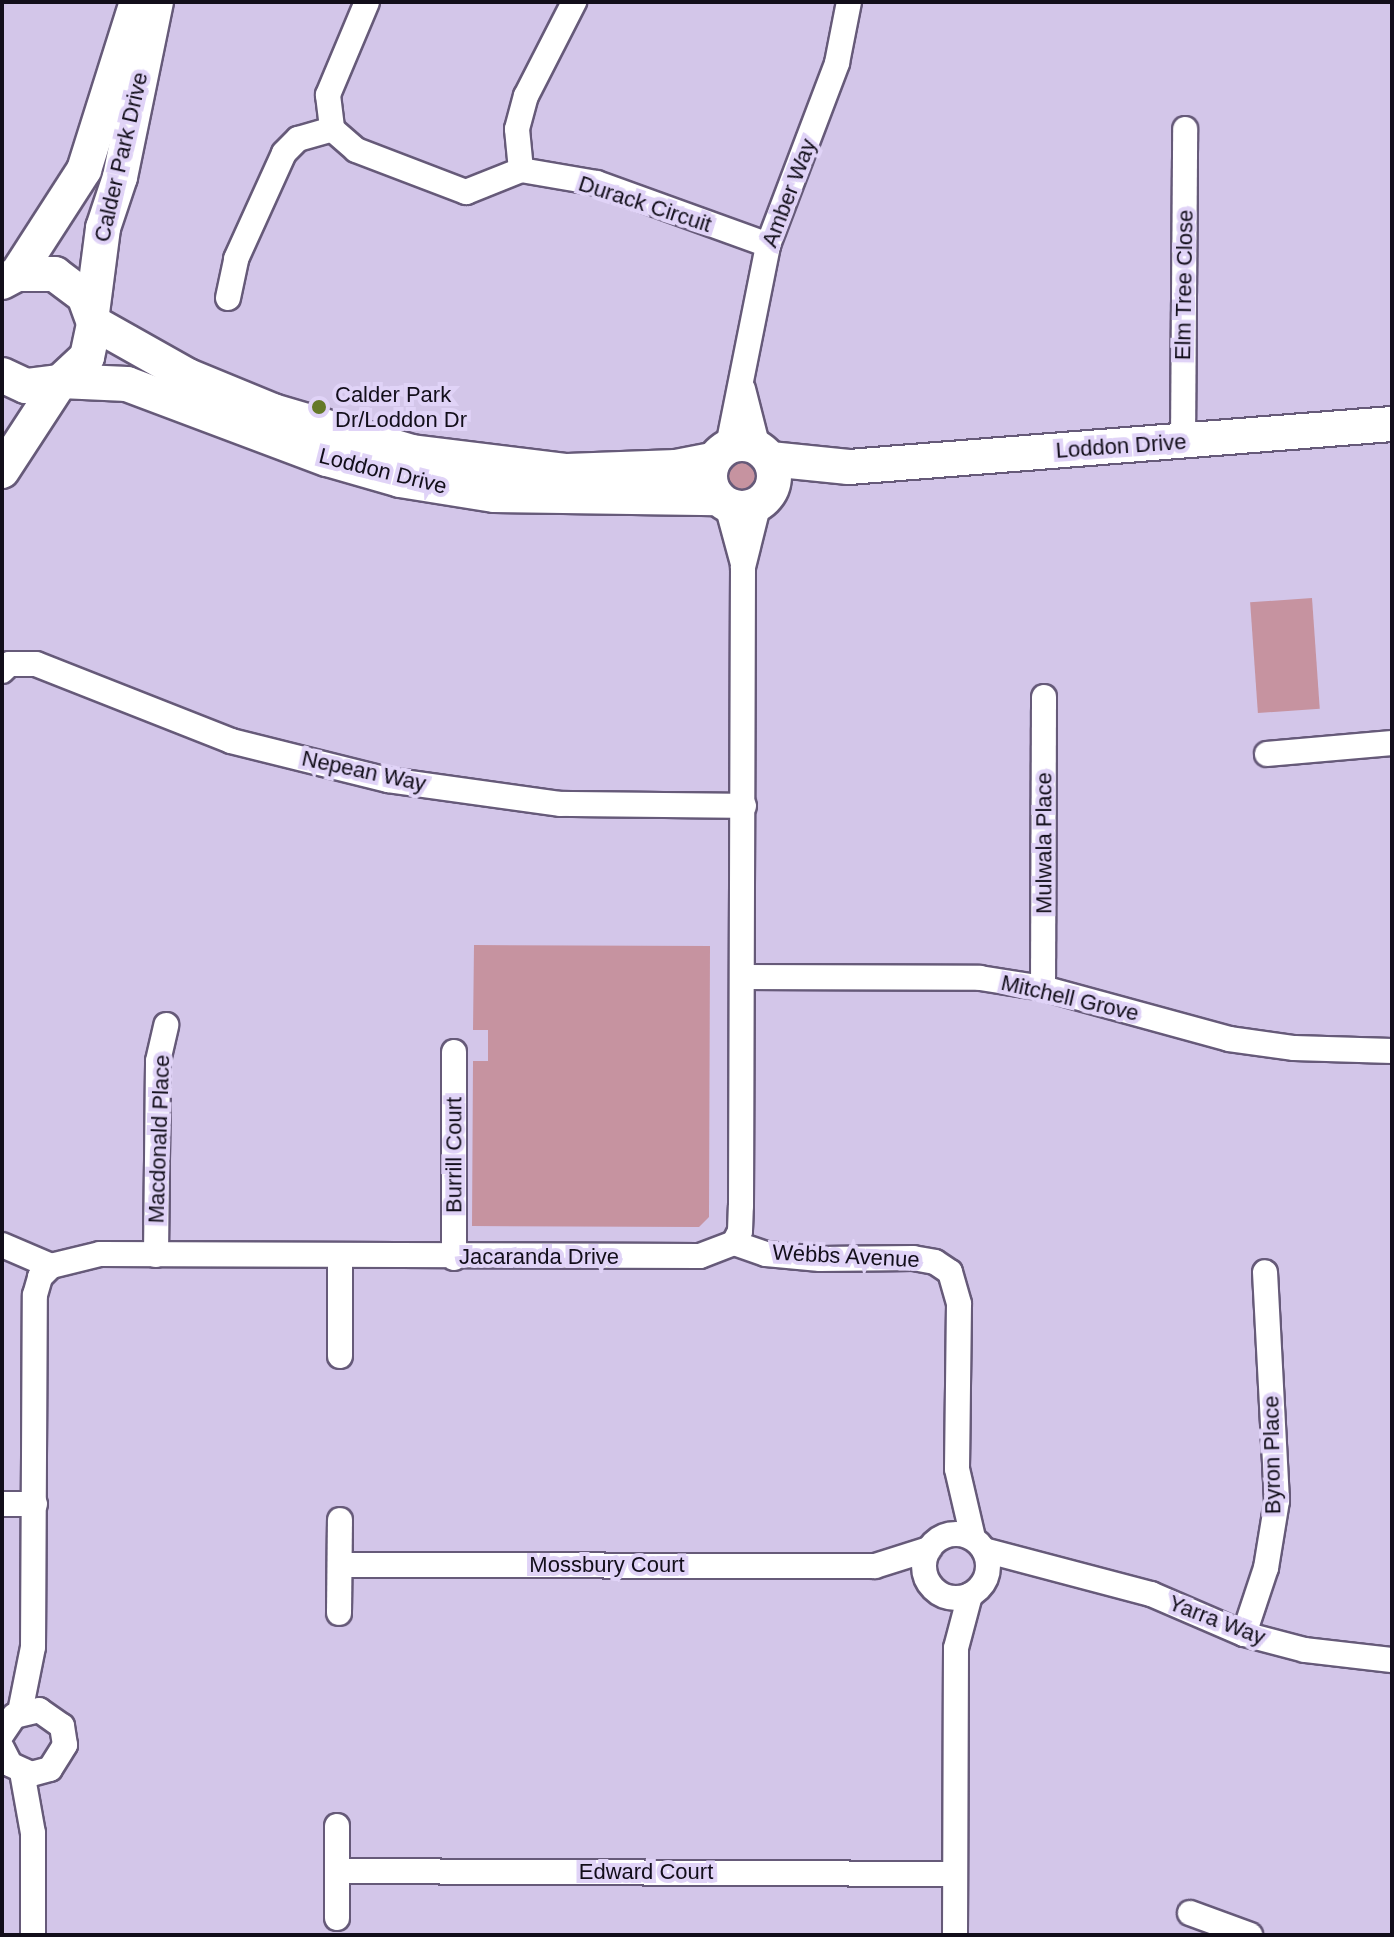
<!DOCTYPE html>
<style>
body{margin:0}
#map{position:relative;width:1394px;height:1937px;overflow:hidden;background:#d3c6e9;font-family:Helvetica,sans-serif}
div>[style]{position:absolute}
.green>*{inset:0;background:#c693a0;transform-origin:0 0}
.round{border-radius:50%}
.roads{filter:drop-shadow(2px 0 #665a79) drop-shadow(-2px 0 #665a79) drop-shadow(0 2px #665a79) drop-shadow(0 -2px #665a79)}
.street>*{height:24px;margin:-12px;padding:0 12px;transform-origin:12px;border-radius:12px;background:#fff}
.street>.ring{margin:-12px;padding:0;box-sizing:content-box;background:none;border:24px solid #fff;border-radius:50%}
.secondary>*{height:34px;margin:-17px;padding:0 17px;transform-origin:17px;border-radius:17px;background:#fff}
.secondary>.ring{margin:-17px;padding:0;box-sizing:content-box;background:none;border:34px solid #fff;border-radius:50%}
.dots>*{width:22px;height:22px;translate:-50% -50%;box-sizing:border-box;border:4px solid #e0d3f7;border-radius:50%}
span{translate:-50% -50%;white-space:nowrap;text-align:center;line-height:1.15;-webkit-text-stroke:8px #e0d3f7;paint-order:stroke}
.street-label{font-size:22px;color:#120e1a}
.poi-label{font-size:22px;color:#120e1a}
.left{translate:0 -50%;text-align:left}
.frame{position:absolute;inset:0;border:4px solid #120e1a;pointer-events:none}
</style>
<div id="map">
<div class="green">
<div class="round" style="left:725px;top:457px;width:36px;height:36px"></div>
<div style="left:1312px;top:598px;width:111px;height:62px;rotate:86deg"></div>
<div style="clip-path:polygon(474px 945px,710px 946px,709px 1217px,699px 1227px,472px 1226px,473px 1061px,488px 1061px,488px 1030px,473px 1030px)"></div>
</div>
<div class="roads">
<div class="street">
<div style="left:367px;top:2px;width:101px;rotate:112.8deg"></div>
<div style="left:328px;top:95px;width:34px;rotate:83deg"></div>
<div style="left:332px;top:129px;width:32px;rotate:41deg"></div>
<div style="left:356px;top:150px;width:118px;rotate:20.9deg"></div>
<div style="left:466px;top:192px;width:59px;rotate:-21.8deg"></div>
<div style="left:521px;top:170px;width:41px;rotate:-95.6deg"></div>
<div style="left:517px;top:129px;width:34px;rotate:-75deg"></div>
<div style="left:526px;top:96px;width:106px;rotate:-62.9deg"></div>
<div style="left:521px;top:170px;width:77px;rotate:9.7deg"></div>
<div style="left:597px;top:183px;width:182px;rotate:19.9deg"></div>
<div style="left:228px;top:298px;width:40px;rotate:-78deg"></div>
<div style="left:236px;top:259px;width:116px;rotate:-65.6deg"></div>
<div style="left:284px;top:153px;width:20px;rotate:-45deg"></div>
<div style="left:298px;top:139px;width:35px;rotate:-16deg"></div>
<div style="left:743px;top:389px;width:61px;rotate:75.7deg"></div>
<div style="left:1183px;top:442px;width:313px;rotate:-89.6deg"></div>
<div style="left:728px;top:446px;width:205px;rotate:-78.7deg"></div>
<div style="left:768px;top:245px;width:195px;rotate:-69.2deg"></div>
<div style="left:837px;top:63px;width:62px;rotate:-78.9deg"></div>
<div style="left:727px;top:505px;width:61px;rotate:74.8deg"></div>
<div style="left:2px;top:671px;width:10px;rotate:-45deg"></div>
<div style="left:9px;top:664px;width:27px"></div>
<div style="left:36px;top:664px;width:210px;rotate:21.5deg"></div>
<div style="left:231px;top:741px;width:162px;rotate:14deg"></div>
<div style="left:388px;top:780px;width:175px;rotate:7.9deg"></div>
<div style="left:561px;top:804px;width:183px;rotate:0.6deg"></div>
<div style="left:1267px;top:754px;width:125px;rotate:-5deg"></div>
<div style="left:743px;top:977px;width:237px;rotate:0.2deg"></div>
<div style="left:980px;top:978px;width:64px;rotate:9deg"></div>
<div style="left:1043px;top:988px;width:193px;rotate:15.3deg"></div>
<div style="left:1229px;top:1039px;width:66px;rotate:7.9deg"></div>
<div style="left:1294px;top:1048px;width:98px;rotate:1.8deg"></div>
<div style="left:1043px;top:988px;width:291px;rotate:-89.8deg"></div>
<div style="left:734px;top:1243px;width:34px;rotate:19deg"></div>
<div style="left:766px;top:1254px;width:54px;rotate:5.3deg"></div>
<div style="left:820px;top:1259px;width:93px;rotate:-0.6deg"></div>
<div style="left:913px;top:1258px;width:22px;rotate:10deg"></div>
<div style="left:935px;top:1262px;width:18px;rotate:34deg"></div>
<div style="left:950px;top:1272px;width:33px;rotate:74deg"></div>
<div style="left:959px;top:1304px;width:165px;rotate:90.7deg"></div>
<div style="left:957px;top:1469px;width:71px;rotate:76.9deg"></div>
<div style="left:2px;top:1245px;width:53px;rotate:23.2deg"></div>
<div style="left:156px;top:1255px;width:194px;rotate:-89.4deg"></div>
<div style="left:158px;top:1061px;width:37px;rotate:-77deg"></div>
<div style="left:340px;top:1256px;width:100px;rotate:90deg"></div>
<div style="left:454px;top:1258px;width:206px;rotate:-90deg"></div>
<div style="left:2px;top:1504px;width:33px"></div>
<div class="ring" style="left:924px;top:1534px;width:40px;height:40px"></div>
<div style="left:984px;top:1550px;width:173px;rotate:14.8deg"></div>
<div style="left:1151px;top:1594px;width:101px;rotate:23.3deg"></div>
<div style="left:1244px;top:1634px;width:63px;rotate:14.7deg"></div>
<div style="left:1305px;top:1650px;width:88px;rotate:6.6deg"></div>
<div style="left:340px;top:1565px;width:535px;rotate:0.11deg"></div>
<div style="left:875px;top:1566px;width:57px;rotate:-17.5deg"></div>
<div style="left:339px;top:1613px;width:93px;rotate:-89.4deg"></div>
<div style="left:1244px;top:1634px;width:70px;rotate:-71.6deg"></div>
<div style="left:1266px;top:1568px;width:68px;rotate:-80.7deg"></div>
<div style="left:1277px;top:1501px;width:229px;rotate:-93deg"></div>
<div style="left:20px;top:1712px;width:66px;rotate:-78.7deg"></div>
<div style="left:33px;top:1647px;width:352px;rotate:-89.7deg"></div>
<div style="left:35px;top:1295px;width:19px;rotate:-74deg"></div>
<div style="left:40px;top:1277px;width:16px;rotate:-45deg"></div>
<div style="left:51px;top:1266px;width:50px;rotate:-13.8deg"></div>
<div style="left:100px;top:1254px;width:600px;rotate:0.19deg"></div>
<div style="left:700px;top:1256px;width:36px;rotate:-21deg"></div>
<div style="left:734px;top:1243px;width:13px;rotate:-63deg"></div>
<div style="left:740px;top:1231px;width:25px;rotate:-88deg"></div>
<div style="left:741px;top:1206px;width:639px;rotate:-89.82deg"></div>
<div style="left:743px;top:567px;width:66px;rotate:-76deg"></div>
<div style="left:2px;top:1734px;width:22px;rotate:-56deg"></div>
<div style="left:14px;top:1716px;width:26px;rotate:-13deg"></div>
<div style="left:39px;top:1710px;width:28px;rotate:35deg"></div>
<div style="left:62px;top:1726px;width:19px;rotate:81deg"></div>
<div style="left:65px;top:1745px;width:28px;rotate:122deg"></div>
<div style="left:50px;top:1769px;width:20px;rotate:165deg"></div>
<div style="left:31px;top:1774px;width:23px;rotate:-155deg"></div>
<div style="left:10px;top:1764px;width:18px;rotate:-117deg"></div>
<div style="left:22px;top:1772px;width:62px;rotate:79.8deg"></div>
<div style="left:33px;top:1833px;width:102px;rotate:90deg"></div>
<div style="left:337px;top:1871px;width:618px;rotate:0.28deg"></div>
<div style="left:1190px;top:1913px;width:64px;rotate:20.1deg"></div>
<div style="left:337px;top:1918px;width:92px;rotate:-90deg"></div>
<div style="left:955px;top:1935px;width:287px;rotate:-89.8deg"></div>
<div style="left:956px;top:1648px;width:55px;rotate:-75.2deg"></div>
</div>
<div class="secondary">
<div style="left:17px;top:274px;width:124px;rotate:-57.2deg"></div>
<div style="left:84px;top:170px;width:176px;rotate:-72.5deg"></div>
<div style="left:92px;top:313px;width:86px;rotate:-82.6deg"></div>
<div style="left:103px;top:228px;width:54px;rotate:-71.6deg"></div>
<div style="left:120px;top:177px;width:179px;rotate:-78.4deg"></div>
<div style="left:94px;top:323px;width:108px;rotate:29.4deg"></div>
<div style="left:188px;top:376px;width:92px;rotate:22.4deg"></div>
<div style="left:273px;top:411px;width:145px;rotate:16.4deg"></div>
<div style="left:412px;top:452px;width:156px;rotate:7deg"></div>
<div style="left:567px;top:471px;width:109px;rotate:-2.1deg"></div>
<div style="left:676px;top:467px;width:38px;rotate:-11deg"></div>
<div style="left:2px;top:375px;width:26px;rotate:25deg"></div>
<div style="left:26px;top:386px;width:34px;rotate:-7deg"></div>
<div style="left:60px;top:382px;width:37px;rotate:-43deg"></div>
<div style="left:87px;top:357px;width:35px;rotate:-78deg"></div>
<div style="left:94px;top:323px;width:29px;rotate:-110deg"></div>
<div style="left:84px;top:296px;width:36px;rotate:-143deg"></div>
<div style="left:55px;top:274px;width:38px;rotate:180deg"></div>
<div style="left:17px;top:274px;width:17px;rotate:152deg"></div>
<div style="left:61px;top:381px;width:66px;rotate:2.6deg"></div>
<div style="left:127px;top:384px;width:214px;rotate:20.6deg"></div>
<div style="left:327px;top:459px;width:76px;rotate:16deg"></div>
<div style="left:400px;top:480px;width:95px;rotate:9.1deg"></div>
<div style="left:494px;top:495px;width:224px;rotate:0.8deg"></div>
<div class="ring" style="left:710px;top:444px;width:30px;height:30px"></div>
<div style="left:770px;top:459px;width:79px;rotate:5.8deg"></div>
<div style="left:849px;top:467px;width:545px;rotate:-4.53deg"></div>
<div style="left:2px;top:471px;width:106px;rotate:-56.9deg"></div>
</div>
</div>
<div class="dots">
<div style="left:319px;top:407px;background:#657929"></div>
</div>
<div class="street-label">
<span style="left:121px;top:157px;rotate:-77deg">Calder Park Drive</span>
<span style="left:789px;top:193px;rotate:-69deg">Amber Way</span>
<span style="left:645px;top:204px;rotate:18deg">Durack Circuit</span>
<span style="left:1184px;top:285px;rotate:-89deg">Elm Tree Close</span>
<span style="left:1121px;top:446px;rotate:-4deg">Loddon Drive</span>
<span style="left:383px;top:471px;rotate:14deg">Loddon Drive</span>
<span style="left:364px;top:771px;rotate:12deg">Nepean Way</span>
<span style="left:1044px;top:843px;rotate:-90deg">Mulwala Place</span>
<span style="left:1070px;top:998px;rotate:13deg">Mitchell Grove</span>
<span style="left:159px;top:1139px;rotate:-88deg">Macdonald Place</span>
<span style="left:454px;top:1155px;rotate:-90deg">Burrill Court</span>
<span style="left:846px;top:1256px;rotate:3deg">Webbs Avenue</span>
<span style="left:539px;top:1257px">Jacaranda Drive</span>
<span style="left:1272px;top:1455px;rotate:-91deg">Byron Place</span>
<span style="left:607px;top:1565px">Mossbury Court</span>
<span style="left:1217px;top:1620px;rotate:21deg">Yarra Way</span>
<span style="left:646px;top:1872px">Edward Court</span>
</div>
<div class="poi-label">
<span class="left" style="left:335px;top:407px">Calder Park<br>Dr/Loddon Dr</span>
</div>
<div class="frame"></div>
</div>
